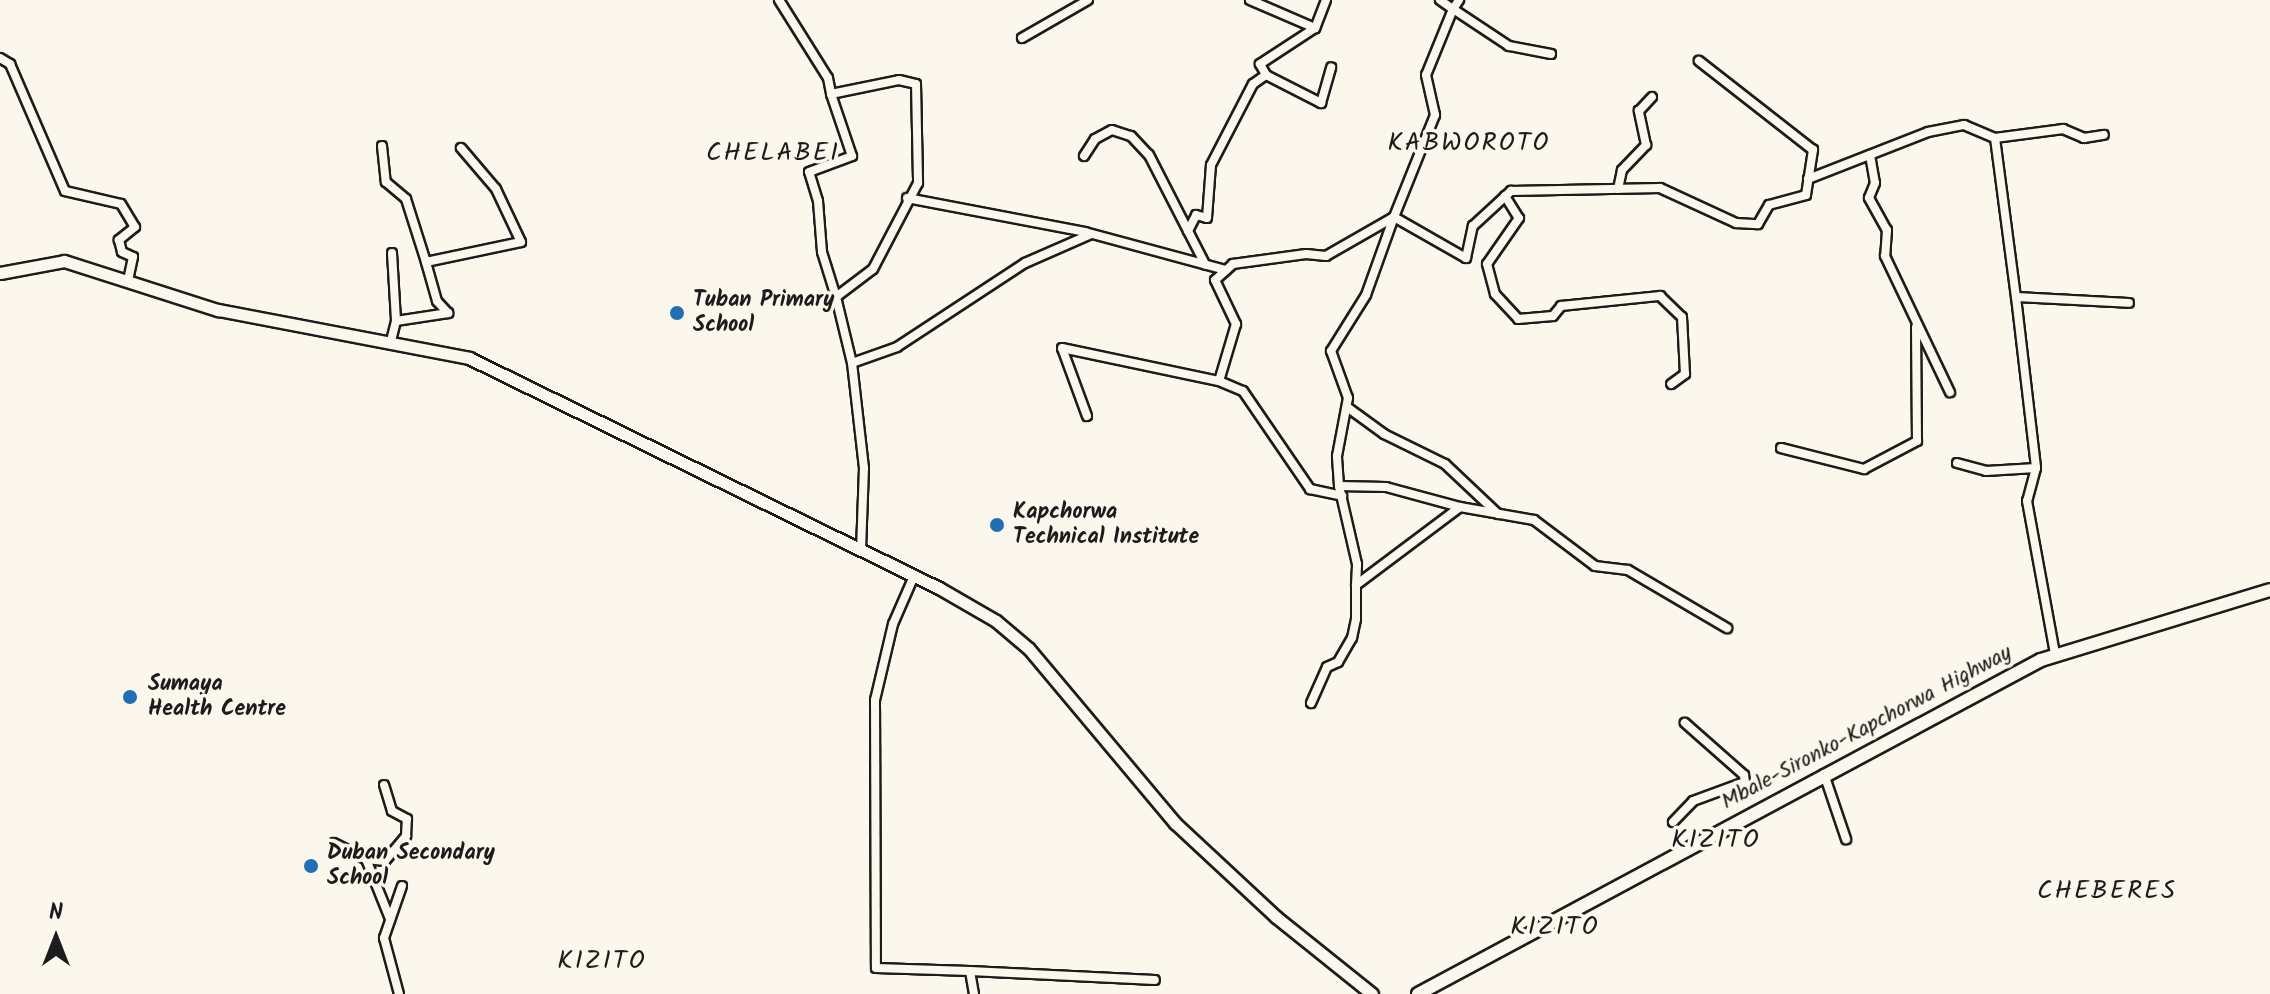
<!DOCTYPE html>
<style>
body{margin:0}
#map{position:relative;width:2270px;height:994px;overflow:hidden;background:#fbf7ec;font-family:Kalam,sans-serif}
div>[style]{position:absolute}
.roads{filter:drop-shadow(2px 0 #1c1c1c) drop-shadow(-2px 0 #1c1c1c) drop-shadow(0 2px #1c1c1c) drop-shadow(0 -2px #1c1c1c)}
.street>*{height:8px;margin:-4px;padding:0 4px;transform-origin:4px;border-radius:4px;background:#fbf7ec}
.secondary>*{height:11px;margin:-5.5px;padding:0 5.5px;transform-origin:5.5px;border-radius:5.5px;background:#fbf7ec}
.primary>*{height:12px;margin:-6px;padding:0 6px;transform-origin:6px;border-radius:6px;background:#fbf7ec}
.dots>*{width:22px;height:22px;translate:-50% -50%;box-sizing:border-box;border:4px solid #fbf7ec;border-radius:50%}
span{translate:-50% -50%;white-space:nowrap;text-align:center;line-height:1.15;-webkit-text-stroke:7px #fbf7ec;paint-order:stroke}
.poi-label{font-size:22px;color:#1c1c1c;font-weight:700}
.left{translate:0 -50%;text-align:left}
.street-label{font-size:22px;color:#1c1c1c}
.quarter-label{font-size:26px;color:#1c1c1c;letter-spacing:2px}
.north{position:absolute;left:16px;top:898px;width:80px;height:80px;-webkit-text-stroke:6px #fbf7ec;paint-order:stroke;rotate:0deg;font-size:22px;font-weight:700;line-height:32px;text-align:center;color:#1c1c1c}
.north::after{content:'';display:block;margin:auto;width:28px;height:36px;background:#1c1c1c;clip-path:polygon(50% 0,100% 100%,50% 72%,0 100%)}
</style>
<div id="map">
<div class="roads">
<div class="street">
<div style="left:779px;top:0;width:92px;rotate:57.9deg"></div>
<div style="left:828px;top:78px;width:16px;rotate:79deg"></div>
<div style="left:1250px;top:0;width:71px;rotate:23.3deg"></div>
<div style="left:1326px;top:0;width:30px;rotate:111deg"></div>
<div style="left:1315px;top:28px;width:66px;rotate:146.8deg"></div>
<div style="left:1260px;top:64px;width:13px;rotate:61deg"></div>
<div style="left:1266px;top:75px;width:62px;rotate:27deg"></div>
<div style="left:1321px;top:103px;width:37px;rotate:-74deg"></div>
<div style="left:1440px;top:0;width:16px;rotate:35deg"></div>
<div style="left:1453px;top:9px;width:11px;rotate:-56deg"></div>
<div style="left:1022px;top:38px;width:76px;rotate:-29.9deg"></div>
<div style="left:1551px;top:54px;width:43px;rotate:-169.2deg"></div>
<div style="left:1509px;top:46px;width:67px;rotate:-146.5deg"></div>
<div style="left:1453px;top:9px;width:71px;rotate:112.2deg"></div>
<div style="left:1426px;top:75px;width:41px;rotate:77.3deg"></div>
<div style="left:1435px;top:115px;width:110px;rotate:111.9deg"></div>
<div style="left:1394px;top:217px;width:83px;rotate:29.7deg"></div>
<div style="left:1466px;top:258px;width:33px;rotate:-78deg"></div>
<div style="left:1473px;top:226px;width:52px;rotate:-42.6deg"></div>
<div style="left:1511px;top:191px;width:149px;rotate:-1.2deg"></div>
<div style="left:1660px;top:188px;width:84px;rotate:24.7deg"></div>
<div style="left:1736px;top:223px;width:22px;rotate:3deg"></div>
<div style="left:1758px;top:224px;width:22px;rotate:-60deg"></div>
<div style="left:1769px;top:205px;width:38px;rotate:-15deg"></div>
<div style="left:1806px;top:195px;width:46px;rotate:-81.2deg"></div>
<div style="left:1813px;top:150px;width:145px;rotate:-142deg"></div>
<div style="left:0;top:58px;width:12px;rotate:31deg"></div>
<div style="left:10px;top:64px;width:138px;rotate:66.6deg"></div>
<div style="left:65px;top:191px;width:57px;rotate:13.1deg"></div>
<div style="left:121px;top:204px;width:27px;rotate:59deg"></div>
<div style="left:135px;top:227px;width:21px;rotate:141deg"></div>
<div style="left:119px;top:240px;width:12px;rotate:76deg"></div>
<div style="left:122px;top:252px;width:12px;rotate:24deg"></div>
<div style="left:133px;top:257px;width:25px;rotate:102deg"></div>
<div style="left:1995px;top:138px;width:160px;rotate:82.5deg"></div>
<div style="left:2016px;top:297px;width:113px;rotate:3deg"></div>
<div style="left:382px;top:146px;width:36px;rotate:84deg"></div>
<div style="left:386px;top:182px;width:26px;rotate:40deg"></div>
<div style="left:406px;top:199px;width:66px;rotate:72.4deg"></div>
<div style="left:1870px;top:155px;width:28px;rotate:80deg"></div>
<div style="left:1875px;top:183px;width:16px;rotate:112deg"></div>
<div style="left:1869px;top:198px;width:37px;rotate:61deg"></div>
<div style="left:1887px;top:230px;width:26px;rotate:94deg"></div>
<div style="left:1885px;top:256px;width:151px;rotate:64.5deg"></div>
<div style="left:1084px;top:156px;width:20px;rotate:-57deg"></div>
<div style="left:1095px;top:139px;width:19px;rotate:-28deg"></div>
<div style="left:1112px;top:130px;width:20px;rotate:18deg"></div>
<div style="left:1131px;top:136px;width:26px;rotate:47deg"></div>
<div style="left:1149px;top:155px;width:123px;rotate:62.8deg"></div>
<div style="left:1808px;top:179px;width:129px;rotate:-21.4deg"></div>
<div style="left:1928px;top:132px;width:37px;rotate:-11deg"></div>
<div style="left:1964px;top:125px;width:34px;rotate:23deg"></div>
<div style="left:1995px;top:138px;width:69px;rotate:-7.5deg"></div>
<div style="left:2063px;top:129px;width:23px;rotate:23deg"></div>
<div style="left:2084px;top:138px;width:20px;rotate:-9deg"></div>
<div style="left:1618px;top:189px;width:19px;rotate:-78deg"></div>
<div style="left:1622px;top:170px;width:35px;rotate:-46deg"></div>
<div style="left:1646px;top:145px;width:35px;rotate:-102deg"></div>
<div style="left:1639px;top:111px;width:19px;rotate:-47deg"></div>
<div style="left:1505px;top:196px;width:26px;rotate:58deg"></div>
<div style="left:1519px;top:218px;width:56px;rotate:124.8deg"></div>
<div style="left:1487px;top:264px;width:31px;rotate:75deg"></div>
<div style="left:1495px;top:294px;width:34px;rotate:47deg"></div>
<div style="left:1518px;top:319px;width:35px;rotate:-5deg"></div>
<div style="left:1553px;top:316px;width:13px;rotate:-51deg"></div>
<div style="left:1561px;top:306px;width:100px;rotate:-5.8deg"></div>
<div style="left:1660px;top:296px;width:30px;rotate:44deg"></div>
<div style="left:1682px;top:317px;width:57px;rotate:87deg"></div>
<div style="left:1685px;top:374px;width:17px;rotate:144deg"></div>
<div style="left:907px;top:198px;width:181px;rotate:10.8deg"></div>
<div style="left:1085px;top:232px;width:146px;rotate:15.1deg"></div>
<div style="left:1188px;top:231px;width:18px;rotate:-63deg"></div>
<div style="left:1196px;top:215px;width:11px;rotate:15deg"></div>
<div style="left:1207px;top:218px;width:53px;rotate:-85.7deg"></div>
<div style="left:1211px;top:165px;width:91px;rotate:-62.6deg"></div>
<div style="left:1253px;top:84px;width:16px;rotate:-35deg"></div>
<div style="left:392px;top:253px;width:68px;rotate:86.6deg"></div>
<div style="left:836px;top:297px;width:47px;rotate:-107.3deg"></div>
<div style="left:822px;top:252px;width:51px;rotate:-94.5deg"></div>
<div style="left:818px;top:201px;width:30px;rotate:-107deg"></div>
<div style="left:809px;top:172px;width:46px;rotate:-20.4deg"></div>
<div style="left:852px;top:156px;width:65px;rotate:-108.7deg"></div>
<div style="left:831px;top:94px;width:69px;rotate:-11.6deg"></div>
<div style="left:899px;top:80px;width:17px;rotate:13deg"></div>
<div style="left:916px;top:84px;width:99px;rotate:88.8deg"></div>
<div style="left:918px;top:183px;width:97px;rotate:117.6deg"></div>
<div style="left:873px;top:269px;width:46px;rotate:142.9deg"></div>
<div style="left:836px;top:297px;width:68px;rotate:76.4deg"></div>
<div style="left:852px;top:363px;width:48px;rotate:-19.6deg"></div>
<div style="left:897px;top:347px;width:153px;rotate:-33.3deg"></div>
<div style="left:1025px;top:263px;width:72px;rotate:-23.7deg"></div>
<div style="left:2016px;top:297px;width:172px;rotate:83.3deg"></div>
<div style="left:2036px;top:468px;width:34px;rotate:105deg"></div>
<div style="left:2027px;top:501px;width:156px;rotate:79.6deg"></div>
<div style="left:391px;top:341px;width:21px;rotate:-76deg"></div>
<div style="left:396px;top:321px;width:53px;rotate:-8.7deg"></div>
<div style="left:448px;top:313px;width:16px;rotate:-133deg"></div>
<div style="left:437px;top:301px;width:41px;rotate:-105.8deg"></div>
<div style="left:426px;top:262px;width:97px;rotate:-11.9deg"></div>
<div style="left:521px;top:242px;width:59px;rotate:-115.3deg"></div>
<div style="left:496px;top:189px;width:54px;rotate:-130.5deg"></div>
<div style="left:852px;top:363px;width:106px;rotate:83.5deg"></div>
<div style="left:864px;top:468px;width:81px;rotate:92.1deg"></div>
<div style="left:1347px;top:407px;width:46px;rotate:36.1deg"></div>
<div style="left:1384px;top:434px;width:68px;rotate:26.2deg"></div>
<div style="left:1445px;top:464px;width:73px;rotate:43.3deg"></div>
<div style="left:1087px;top:416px;width:72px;rotate:-110.2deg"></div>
<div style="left:1062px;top:348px;width:160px;rotate:11.9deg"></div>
<div style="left:1781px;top:448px;width:86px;rotate:14.2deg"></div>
<div style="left:1864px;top:469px;width:60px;rotate:-27.8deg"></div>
<div style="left:1917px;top:441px;width:114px;rotate:-90.5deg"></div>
<div style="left:1957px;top:463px;width:30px;rotate:15deg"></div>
<div style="left:1986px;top:471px;width:50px;rotate:-3.4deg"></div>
<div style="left:1339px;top:486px;width:30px;rotate:-94deg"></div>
<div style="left:1337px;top:456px;width:59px;rotate:-79.3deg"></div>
<div style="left:1348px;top:398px;width:50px;rotate:-109.9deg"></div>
<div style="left:1331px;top:351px;width:66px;rotate:-58deg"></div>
<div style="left:1366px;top:295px;width:83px;rotate:-70.3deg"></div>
<div style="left:1394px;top:217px;width:78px;rotate:150.2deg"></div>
<div style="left:1326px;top:256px;width:20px;rotate:-174deg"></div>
<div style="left:1306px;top:254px;width:74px;rotate:172.2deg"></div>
<div style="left:1233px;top:264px;width:24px;rotate:138deg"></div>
<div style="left:1215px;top:280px;width:49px;rotate:64.5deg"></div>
<div style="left:1236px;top:324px;width:59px;rotate:106.6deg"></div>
<div style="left:1219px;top:381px;width:26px;rotate:23deg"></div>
<div style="left:1243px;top:391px;width:119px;rotate:55.6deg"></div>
<div style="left:1310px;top:489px;width:33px;rotate:12deg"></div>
<div style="left:1460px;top:507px;width:75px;rotate:10deg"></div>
<div style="left:1534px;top:520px;width:76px;rotate:37deg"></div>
<div style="left:1595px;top:566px;width:33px;rotate:7deg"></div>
<div style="left:1628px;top:570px;width:115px;rotate:30.4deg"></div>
<div style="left:914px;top:576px;width:52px;rotate:113.6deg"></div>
<div style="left:893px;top:624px;width:78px;rotate:103.3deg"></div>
<div style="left:875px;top:700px;width:268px;rotate:89.8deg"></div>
<div style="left:876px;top:968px;width:94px;rotate:1.8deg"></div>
<div style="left:1311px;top:703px;width:39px;rotate:-66deg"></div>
<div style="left:1327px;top:667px;width:12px;rotate:-24deg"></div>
<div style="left:1338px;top:662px;width:28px;rotate:-60deg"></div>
<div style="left:1352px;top:638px;width:19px;rotate:-78deg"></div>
<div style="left:1356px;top:619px;width:34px;rotate:-90deg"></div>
<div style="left:1356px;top:585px;width:21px;rotate:-87deg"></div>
<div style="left:1357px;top:564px;width:80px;rotate:-103deg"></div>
<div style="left:1339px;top:486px;width:47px;rotate:1.2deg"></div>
<div style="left:1386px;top:487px;width:77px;rotate:15.1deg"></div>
<div style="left:1460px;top:507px;width:130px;rotate:143.1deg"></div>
<div style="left:1824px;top:774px;width:69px;rotate:71.3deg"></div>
<div style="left:1673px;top:822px;width:29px;rotate:-46deg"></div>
<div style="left:1693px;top:801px;width:55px;rotate:-20.1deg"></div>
<div style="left:1745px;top:782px;width:7px;rotate:-98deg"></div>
<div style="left:1744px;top:775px;width:79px;rotate:-138.6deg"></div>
<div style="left:334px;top:843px;width:36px;rotate:27deg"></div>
<div style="left:366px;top:859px;width:65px;rotate:68.2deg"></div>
<div style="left:366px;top:859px;width:19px;rotate:6deg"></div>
<div style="left:385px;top:861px;width:33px;rotate:-50deg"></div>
<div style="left:406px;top:836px;width:17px;rotate:-87deg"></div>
<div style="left:407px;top:819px;width:17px;rotate:-152deg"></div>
<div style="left:392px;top:811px;width:27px;rotate:-107deg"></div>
<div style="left:399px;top:994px;width:58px;rotate:-105deg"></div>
<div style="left:384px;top:938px;width:55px;rotate:-70.9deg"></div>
<div style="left:974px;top:994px;width:23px;rotate:-100deg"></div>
<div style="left:970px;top:971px;width:185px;rotate:2.8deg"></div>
</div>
<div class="secondary">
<div style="left:0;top:273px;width:65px;rotate:-10.6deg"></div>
<div style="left:64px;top:261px;width:162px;rotate:17.7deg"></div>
<div style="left:218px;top:310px;width:256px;rotate:10.8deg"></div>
<div style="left:469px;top:358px;width:523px;rotate:26.08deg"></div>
<div style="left:939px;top:588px;width:66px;rotate:30.1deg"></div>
<div style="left:996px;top:621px;width:43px;rotate:40.3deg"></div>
<div style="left:1029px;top:649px;width:227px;rotate:50deg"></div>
<div style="left:1175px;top:823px;width:138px;rotate:42.9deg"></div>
<div style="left:1276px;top:917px;width:123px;rotate:38.7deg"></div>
</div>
<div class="primary">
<div style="left:1418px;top:994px;width:707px;rotate:-28.2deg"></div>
<div style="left:2041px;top:660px;width:239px;rotate:-17deg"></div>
</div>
</div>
<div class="dots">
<div style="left:677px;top:313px;background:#1f6fb2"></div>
<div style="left:997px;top:525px;background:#1f6fb2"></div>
<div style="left:130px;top:697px;background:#1f6fb2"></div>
<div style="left:311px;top:866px;background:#1f6fb2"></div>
</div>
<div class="poi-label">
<span class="left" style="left:693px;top:313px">Tuban Primary<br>School</span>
<span class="left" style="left:1013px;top:525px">Kapchorwa<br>Technical Institute</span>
<span class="left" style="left:148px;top:697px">Sumaya<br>Health Centre</span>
<span class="left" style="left:327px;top:866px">Duban Secondary<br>School</span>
</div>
<div class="street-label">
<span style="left:1867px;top:728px;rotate:-28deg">Mbale-Sironko-Kapchorwa Highway</span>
</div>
<div class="quarter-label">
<span style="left:1469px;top:144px">KABWOROTO</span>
<span style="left:773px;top:154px">CHELABEI</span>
<span style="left:1716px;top:841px">KIZITO</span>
<span style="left:2107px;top:892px">CHEBERES</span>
<span style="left:1555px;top:928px">KIZITO</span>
<span style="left:602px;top:962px">KIZITO</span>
</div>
<div class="north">N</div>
</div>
